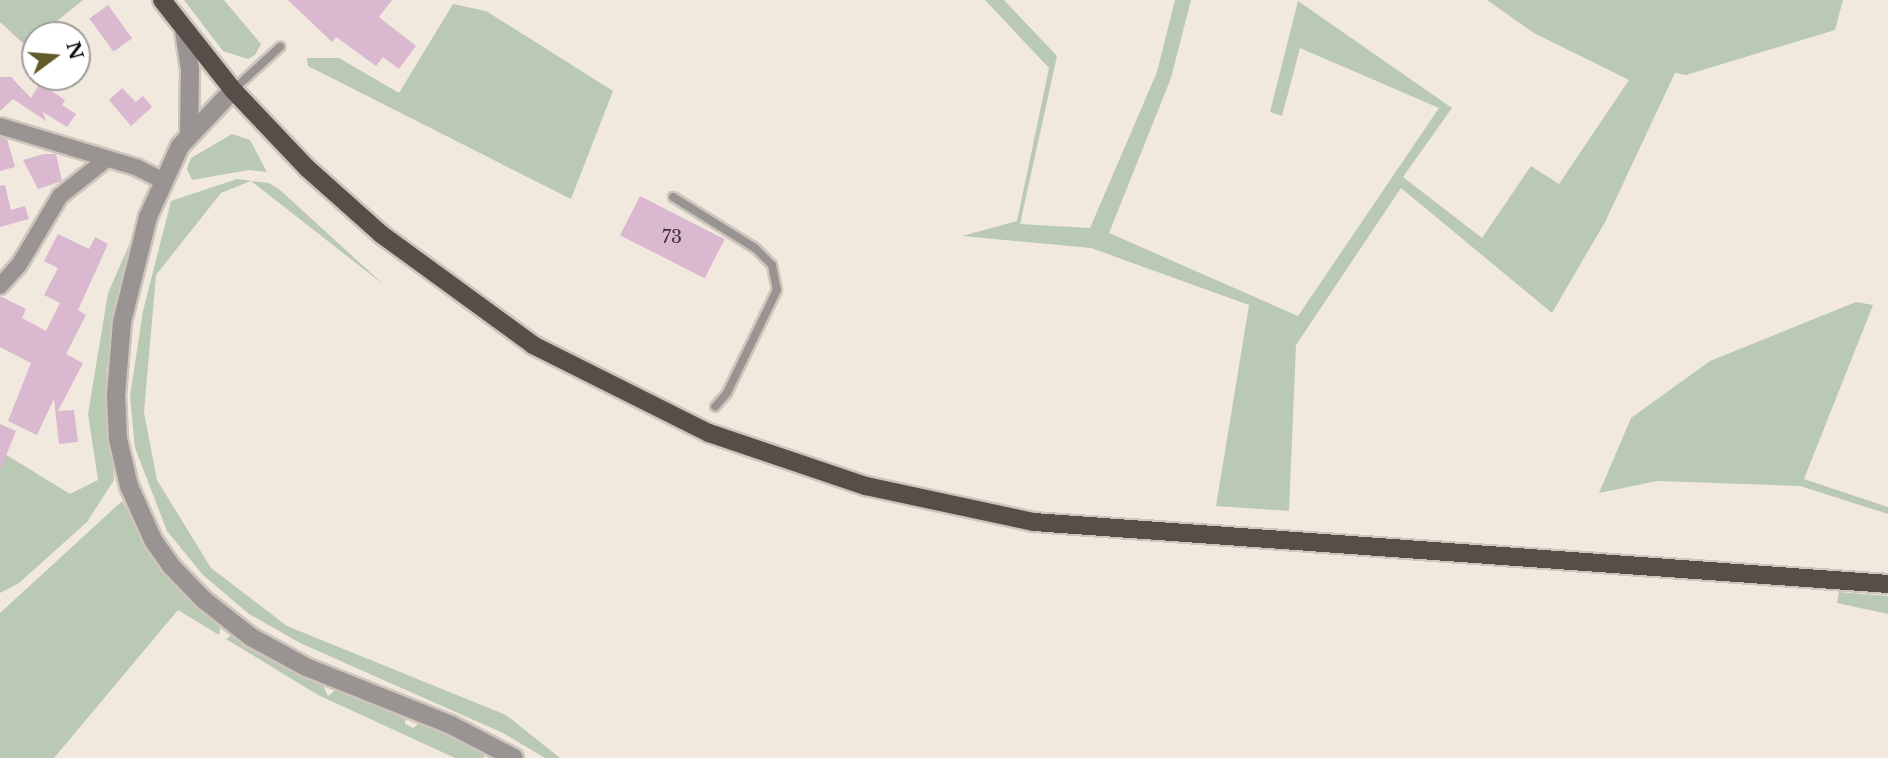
<!DOCTYPE html>
<style>
body{margin:0}
#map{position:relative;width:1888px;height:758px;overflow:hidden;background:#f2e9de;font-family:"Libre Baskerville",serif}
div>[style]{position:absolute}
.green>*{inset:0;background:#bac9b3}
.building>*{inset:0;background:#d9b8d0;transform-origin:0 0}
.roads{filter:drop-shadow(2px 0 #cec5bc) drop-shadow(-2px 0 #cec5bc) drop-shadow(0 2px #cec5bc) drop-shadow(0 -2px #cec5bc)}
.service>*{height:8px;margin:-4px;padding:0 4px;transform-origin:4px;border-radius:4px;background:#999491}
.minor>*{height:16px;margin:-8px;padding:0 8px;transform-origin:8px;border-radius:8px;background:#999491}
.tertiary>*{height:18px;margin:-9px;padding:0 9px;transform-origin:9px;border-radius:9px;background:#999491}
.primary>*{height:18px;margin:-9px;padding:0 9px;transform-origin:9px;border-radius:9px;background:#574e49}
span{translate:-50% -50%;white-space:nowrap;text-align:center;line-height:1.15;-webkit-text-stroke:6px #fff;paint-order:stroke}
.number-label{font-size:18px;color:#413639}
.number-label span{-webkit-text-stroke-width:0}
.north{position:absolute;left:21px;top:21px;width:70px;height:70px;box-sizing:border-box;background:#fff;border:2px solid #9f9d9c;border-radius:50%;rotate:74deg;font-size:19px;font-weight:700;line-height:28px;text-align:center;color:#0e0b07}
.north::after{content:'';display:block;margin:auto;width:24px;height:32px;background:#635a27;clip-path:polygon(50% 0,100% 100%,50% 72%,0 100%)}
</style>
<div id="map">
<div class="green">
<div style="clip-path:polygon(0 0,83px 0,26px 46px,0 22px)"></div>
<div style="clip-path:polygon(184px 0,224px 0,261px 44px,255px 55px,248px 59px,223px 51px)"></div>
<div style="clip-path:polygon(985px 0,1004px 0,1057px 56px,1020px 224px,1090px 228px,1157px 72px,1175px 0,1191px 0,1171px 78px,1109px 233px,1298px 316px,1439px 108px,1300px 48px,1282px 116px,1270px 112px,1298px 1px,1452px 108px,1403px 177px,1482px 238px,1531px 166px,1559px 184px,1629px 80px,1534px 33px,1487px 0,1843px 0,1835px 30px,1686px 75px,1675px 73px,1605px 222px,1552px 313px,1401px 188px,1296px 345px,1289px 511px,1216px 506px,1249px 305px,1091px 248px,962px 236px,1017px 221px,1049px 68px)"></div>
<div style="clip-path:polygon(453px 4px,486px 11px,613px 91px,571px 199px,308px 66px,307px 58px,339px 58px,399px 93px)"></div>
<div style="clip-path:polygon(232px 134px,250px 140px,267px 172px,249px 170px,192px 180px,187px 169px,191px 158px)"></div>
<div style="clip-path:polygon(237px 179px,269px 183px,280px 190px,384px 285px,251px 181px,221px 193px,156px 275px,144px 412px,157px 480px,211px 568px,287px 626px,506px 715px,560px 758px,545px 758px,503px 733px,300px 643px,249px 614px,203px 575px,167px 531px,135px 448px,130px 396px,143px 311px,171px 201px)"></div>
<div style="clip-path:polygon(133px 236px,106px 373px,114px 480px,87px 522px,19px 583px,0 593px,0 451px,70px 494px,98px 480px,88px 414px,108px 293px)"></div>
<div style="clip-path:polygon(1856px 302px,1873px 305px,1804px 479px,1888px 507px,1888px 514px,1800px 486px,1657px 481px,1599px 493px,1631px 418px,1710px 361px)"></div>
<div style="clip-path:polygon(122px 501px,150px 549px,221px 622px,219px 635px,178px 610px,54px 758px,0 758px,0 613px)"></div>
<div style="clip-path:polygon(1839px 592px,1888px 596px,1888px 614px,1837px 603px)"></div>
<div style="clip-path:polygon(236px 633px,321px 681px,328px 696px,337px 689px,406px 716px,405px 724px,413px 728px,421px 722px,485px 750px,484px 758px,455px 758px,318px 695px,226px 639px)"></div>
</div>
<div class="building">
<div style="clip-path:polygon(288px 0,392px 0,379px 17px,416px 46px,399px 69px,383px 57px,376px 66px,336px 37px,332px 42px)"></div>
<div style="left:108px;top:5px;width:41px;height:23px;rotate:54deg"></div>
<div style="clip-path:polygon(0 77px,11px 77px,31px 98px,40px 83px,65px 100px,62px 105px,76px 114px,67px 127px,43px 112px,46px 121px,13px 99px,0 111px)"></div>
<div style="clip-path:polygon(122px 88px,136px 102px,143px 96px,152px 107px,131px 126px,109px 100px)"></div>
<div style="clip-path:polygon(0 137px,7px 139px,15px 167px,0 171px)"></div>
<div style="clip-path:polygon(44px 154px,56px 154px,62px 181px,38px 189px,23px 160px)"></div>
<div style="clip-path:polygon(5px 185px,11px 210px,25px 206px,29px 219px,0 227px,0 186px)"></div>
<div style="left:640px;top:196px;width:95px;height:44px;rotate:27deg"></div>
<div style="clip-path:polygon(58px 234px,89px 249px,95px 237px,108px 244px,78px 310px,86px 315px,66px 354px,83px 363px,58px 411px,74px 410px,78px 442px,59px 444px,54px 399px,37px 435px,8px 421px,31px 363px,0 347px,0 296px,26px 309px,22px 318px,46px 331px,60px 303px,44px 295px,58px 268px,44px 261px)"></div>
<div style="clip-path:polygon(0 424px,16px 431px,1px 468px,0 468px)"></div>
</div>
<div class="roads">
<div class="service">
<div style="left:233px;top:90px;width:64px;rotate:-42.5deg"></div>
<div style="left:673px;top:197px;width:97px;rotate:31.9deg"></div>
<div style="left:755px;top:248px;width:24px;rotate:45deg"></div>
<div style="left:772px;top:265px;width:25px;rotate:79deg"></div>
<div style="left:777px;top:290px;width:114px;rotate:115.9deg"></div>
<div style="left:727px;top:393px;width:18px;rotate:131deg"></div>
</div>
<div class="minor">
<div style="left:0;top:126px;width:142px;rotate:16.8deg"></div>
<div style="left:136px;top:167px;width:28px;rotate:27deg"></div>
<div style="left:0;top:286px;width:28px;rotate:-48deg"></div>
<div style="left:19px;top:265px;width:80px;rotate:-59.3deg"></div>
<div style="left:60px;top:196px;width:56px;rotate:-38.5deg"></div>
</div>
<div class="tertiary">
<div style="left:184px;top:31px;width:39px;rotate:81deg"></div>
<div style="left:190px;top:70px;width:62px;rotate:90.9deg"></div>
<div style="left:233px;top:90px;width:77px;rotate:133.4deg"></div>
<div style="left:180px;top:146px;width:78px;rotate:114.3deg"></div>
<div style="left:148px;top:217px;width:108px;rotate:103.9deg"></div>
<div style="left:122px;top:322px;width:73px;rotate:94.7deg"></div>
<div style="left:116px;top:395px;width:44px;rotate:87.4deg"></div>
<div style="left:118px;top:439px;width:48px;rotate:76.8deg"></div>
<div style="left:129px;top:486px;width:59px;rotate:66deg"></div>
<div style="left:153px;top:540px;width:32px;rotate:55deg"></div>
<div style="left:171px;top:566px;width:47px;rotate:45.9deg"></div>
<div style="left:204px;top:600px;width:60px;rotate:38.2deg"></div>
<div style="left:251px;top:637px;width:63px;rotate:28.6deg"></div>
<div style="left:306px;top:667px;width:156px;rotate:21.8deg"></div>
<div style="left:451px;top:725px;width:71px;rotate:27.6deg"></div>
</div>
<div class="primary">
<div style="left:162px;top:0;width:115px;rotate:51.7deg"></div>
<div style="left:233px;top:90px;width:108px;rotate:46.5deg"></div>
<div style="left:307px;top:168px;width:99px;rotate:41.7deg"></div>
<div style="left:381px;top:234px;width:188px;rotate:36.1deg"></div>
<div style="left:533px;top:345px;width:197px;rotate:26.6deg"></div>
<div style="left:709px;top:433px;width:166px;rotate:18.7deg"></div>
<div style="left:866px;top:486px;width:172px;rotate:12.1deg"></div>
<div style="left:1034px;top:522px;width:856px;rotate:4.15deg"></div>
</div>
</div>
<div class="number-label">
<span style="left:672px;top:237px">73</span>
</div>
<div class="north">N</div>
</div>
